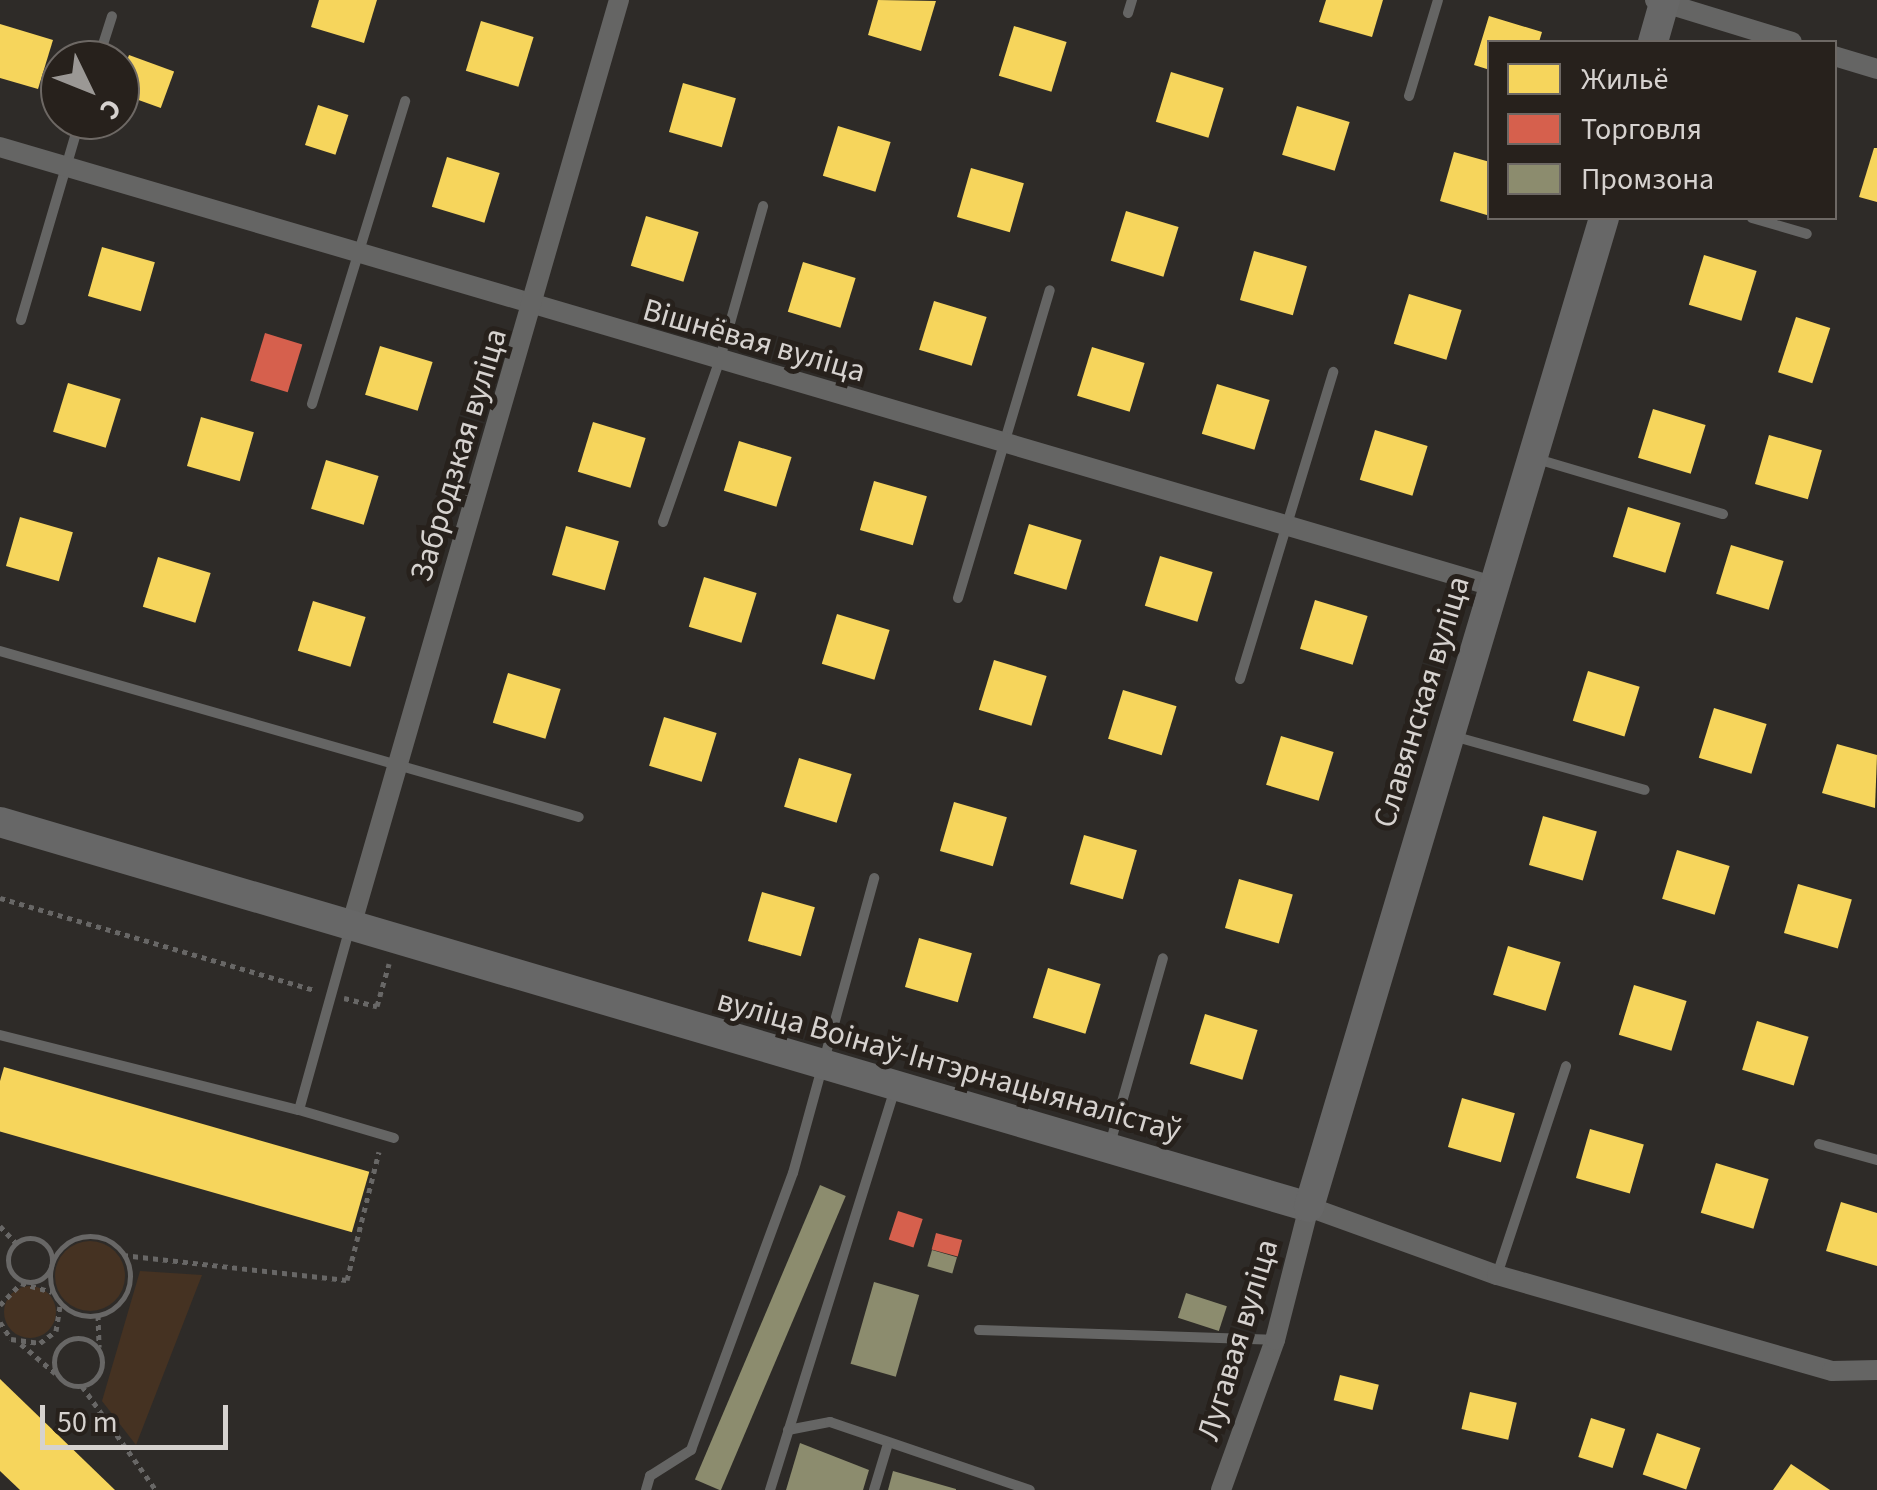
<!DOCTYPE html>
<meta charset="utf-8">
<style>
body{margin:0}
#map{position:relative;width:1877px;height:1490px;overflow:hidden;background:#2e2b28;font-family:"Source Sans 3",sans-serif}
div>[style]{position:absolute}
.green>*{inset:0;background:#453222}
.round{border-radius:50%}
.homes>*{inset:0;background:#f6d55c;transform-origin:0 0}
.shops>*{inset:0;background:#d6604d;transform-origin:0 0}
.industry>*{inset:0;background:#8c8c6e;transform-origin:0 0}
.path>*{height:5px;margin-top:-2.5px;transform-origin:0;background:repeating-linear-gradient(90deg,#686766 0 5px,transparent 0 10px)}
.path>.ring{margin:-2.5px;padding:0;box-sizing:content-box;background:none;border:5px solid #686766;border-radius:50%}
.lane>*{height:10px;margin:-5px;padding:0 5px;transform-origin:5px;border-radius:5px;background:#656564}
.street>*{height:20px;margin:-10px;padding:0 10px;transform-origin:10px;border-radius:10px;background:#656564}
.secondary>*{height:30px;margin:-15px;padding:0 15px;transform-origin:15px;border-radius:15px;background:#676767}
span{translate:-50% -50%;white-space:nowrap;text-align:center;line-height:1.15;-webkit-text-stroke:10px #27211c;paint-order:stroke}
.street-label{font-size:32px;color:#d6d2cf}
.legend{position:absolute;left:1487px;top:40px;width:350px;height:180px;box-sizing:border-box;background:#27211c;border:2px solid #6d6864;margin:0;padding:12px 18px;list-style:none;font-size:30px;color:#d6d2cf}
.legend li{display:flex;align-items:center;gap:20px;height:50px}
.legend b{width:50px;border:2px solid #6d6864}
.north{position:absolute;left:40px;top:40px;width:100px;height:100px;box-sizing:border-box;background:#27211c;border:2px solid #6d6864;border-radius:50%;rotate:133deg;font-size:28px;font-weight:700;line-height:40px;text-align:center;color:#d6d2cf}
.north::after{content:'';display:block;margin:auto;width:35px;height:45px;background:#9b9895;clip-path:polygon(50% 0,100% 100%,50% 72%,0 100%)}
.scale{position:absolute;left:40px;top:1405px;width:188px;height:45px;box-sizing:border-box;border:5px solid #d6d2cf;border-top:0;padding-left:12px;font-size:30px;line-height:35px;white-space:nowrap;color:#d6d2cf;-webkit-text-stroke:8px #27211c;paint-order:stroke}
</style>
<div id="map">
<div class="green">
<div class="round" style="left:55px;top:1241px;width:70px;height:70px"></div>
<div style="clip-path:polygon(140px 1271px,202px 1275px,136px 1445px,102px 1401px)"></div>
<div class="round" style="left:4px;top:1286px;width:52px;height:52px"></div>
</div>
<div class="homes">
<div style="clip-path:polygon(319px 0,377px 0,364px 43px,311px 27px)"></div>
<div style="clip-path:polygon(878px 0,936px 1px,921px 51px,868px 35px)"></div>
<div style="clip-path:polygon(1326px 0,1383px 0,1372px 37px,1319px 22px)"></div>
<div style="clip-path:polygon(1489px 16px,1542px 32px,1539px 42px,1490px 42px,1490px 70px,1474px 65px)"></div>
<div style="left:481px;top:21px;width:55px;height:52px;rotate:17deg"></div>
<div style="clip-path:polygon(0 24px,53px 40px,38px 89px,0 78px)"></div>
<div style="left:1014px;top:26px;width:55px;height:52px;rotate:17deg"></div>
<div style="left:129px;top:55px;width:48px;height:39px;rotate:20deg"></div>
<div style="left:1171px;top:72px;width:55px;height:52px;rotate:17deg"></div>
<div style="left:683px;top:83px;width:55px;height:51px;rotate:16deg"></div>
<div style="left:318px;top:105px;width:32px;height:42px;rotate:18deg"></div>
<div style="left:1297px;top:106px;width:55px;height:51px;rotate:17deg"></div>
<div style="left:838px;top:126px;width:55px;height:52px;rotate:17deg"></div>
<div style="clip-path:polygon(1874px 148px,1877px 148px,1877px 202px,1859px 197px)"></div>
<div style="clip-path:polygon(1454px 152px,1490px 162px,1490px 216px,1440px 201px)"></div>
<div style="left:447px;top:157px;width:55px;height:52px;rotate:17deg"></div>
<div style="left:971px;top:168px;width:55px;height:51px;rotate:16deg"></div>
<div style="left:1126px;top:211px;width:55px;height:52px;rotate:17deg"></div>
<div style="left:646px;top:216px;width:55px;height:52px;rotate:17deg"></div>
<div style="left:102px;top:247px;width:55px;height:51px;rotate:16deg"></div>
<div style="left:1254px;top:251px;width:55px;height:51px;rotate:16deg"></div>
<div style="left:1704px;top:255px;width:55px;height:52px;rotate:17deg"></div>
<div style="left:803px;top:262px;width:55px;height:52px;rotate:17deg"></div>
<div style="left:1409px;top:294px;width:55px;height:52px;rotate:17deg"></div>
<div style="left:934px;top:301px;width:55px;height:51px;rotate:17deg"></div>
<div style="left:1796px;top:317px;width:36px;height:58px;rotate:18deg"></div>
<div style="left:380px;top:346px;width:55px;height:51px;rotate:17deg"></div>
<div style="left:1092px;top:347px;width:55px;height:51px;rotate:17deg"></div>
<div style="left:68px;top:383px;width:55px;height:51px;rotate:17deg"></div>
<div style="left:1217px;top:384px;width:55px;height:52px;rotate:17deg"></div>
<div style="left:1653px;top:409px;width:55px;height:51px;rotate:17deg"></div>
<div style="left:201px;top:417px;width:55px;height:51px;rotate:16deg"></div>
<div style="left:593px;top:422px;width:55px;height:52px;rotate:17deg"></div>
<div style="left:1375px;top:430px;width:55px;height:52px;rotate:17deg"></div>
<div style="left:1769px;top:435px;width:55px;height:51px;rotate:16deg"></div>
<div style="left:739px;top:441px;width:55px;height:52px;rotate:17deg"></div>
<div style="left:326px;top:460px;width:55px;height:51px;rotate:17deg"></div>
<div style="left:874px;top:481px;width:55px;height:51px;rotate:16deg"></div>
<div style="left:1628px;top:507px;width:55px;height:52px;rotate:17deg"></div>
<div style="left:20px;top:517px;width:55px;height:51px;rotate:16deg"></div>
<div style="left:1029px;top:524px;width:55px;height:52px;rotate:17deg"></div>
<div style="left:566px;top:526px;width:55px;height:51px;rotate:16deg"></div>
<div style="left:1731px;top:545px;width:55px;height:51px;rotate:17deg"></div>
<div style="left:1160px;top:556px;width:55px;height:52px;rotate:17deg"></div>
<div style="left:158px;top:557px;width:55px;height:52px;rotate:17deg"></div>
<div style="left:704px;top:577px;width:55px;height:52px;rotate:17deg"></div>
<div style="left:1315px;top:600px;width:55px;height:51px;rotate:17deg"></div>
<div style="left:313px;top:601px;width:55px;height:52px;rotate:17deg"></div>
<div style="left:837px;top:614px;width:55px;height:52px;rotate:17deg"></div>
<div style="left:994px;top:660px;width:55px;height:52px;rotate:17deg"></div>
<div style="left:1588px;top:671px;width:54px;height:52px;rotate:17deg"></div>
<div style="left:508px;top:673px;width:55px;height:52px;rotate:17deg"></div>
<div style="left:1123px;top:690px;width:56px;height:51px;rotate:17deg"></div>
<div style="left:1714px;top:708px;width:55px;height:52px;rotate:17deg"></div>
<div style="left:664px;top:717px;width:55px;height:51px;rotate:17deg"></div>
<div style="left:1281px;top:736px;width:55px;height:51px;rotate:17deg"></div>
<div style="clip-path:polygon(1837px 744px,1877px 755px,1875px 808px,1822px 793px)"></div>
<div style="left:799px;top:758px;width:55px;height:51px;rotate:17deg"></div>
<div style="left:954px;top:802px;width:55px;height:51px;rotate:16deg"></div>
<div style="left:1543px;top:816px;width:56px;height:51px;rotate:16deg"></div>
<div style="left:1084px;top:835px;width:55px;height:51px;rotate:16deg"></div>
<div style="left:1677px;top:850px;width:55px;height:51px;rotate:17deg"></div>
<div style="left:1239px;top:879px;width:56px;height:51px;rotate:16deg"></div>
<div style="left:1798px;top:884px;width:56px;height:51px;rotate:16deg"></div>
<div style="left:762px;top:892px;width:55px;height:51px;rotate:16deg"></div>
<div style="left:919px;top:938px;width:55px;height:51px;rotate:16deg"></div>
<div style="left:1508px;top:946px;width:55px;height:51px;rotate:17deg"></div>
<div style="left:1048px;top:968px;width:55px;height:52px;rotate:17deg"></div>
<div style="left:1634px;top:985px;width:55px;height:52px;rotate:17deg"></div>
<div style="left:1205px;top:1014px;width:55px;height:52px;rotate:17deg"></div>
<div style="left:1757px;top:1021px;width:54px;height:51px;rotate:17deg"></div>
<div style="left:4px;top:1067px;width:380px;height:63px;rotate:16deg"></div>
<div style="left:1462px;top:1098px;width:55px;height:51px;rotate:16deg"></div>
<div style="left:1590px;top:1129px;width:56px;height:51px;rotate:16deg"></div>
<div style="left:1716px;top:1163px;width:55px;height:52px;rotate:17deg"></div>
<div style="clip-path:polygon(1841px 1202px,1877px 1213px,1877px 1266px,1826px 1251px)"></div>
<div style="left:1340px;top:1375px;width:40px;height:26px;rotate:14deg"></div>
<div style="clip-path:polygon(0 1379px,115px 1490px,20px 1490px,0 1471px)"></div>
<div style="left:1470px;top:1392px;width:48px;height:38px;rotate:13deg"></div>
<div style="left:1591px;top:1418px;width:36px;height:41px;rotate:18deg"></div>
<div style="left:1657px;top:1433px;width:46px;height:44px;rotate:19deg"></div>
<div style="clip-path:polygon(1791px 1464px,1830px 1490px,1773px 1490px)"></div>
</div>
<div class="shops">
<div style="left:265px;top:333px;width:39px;height:50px;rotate:17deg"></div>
<div style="left:898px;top:1211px;width:26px;height:30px;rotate:18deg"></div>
<div style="left:936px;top:1233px;width:27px;height:17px;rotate:15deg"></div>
</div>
<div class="industry">
<div style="left:820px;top:1185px;width:28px;height:320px;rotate:23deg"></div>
<div style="left:932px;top:1250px;width:26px;height:17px;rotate:16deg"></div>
<div style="left:874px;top:1282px;width:47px;height:85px;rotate:16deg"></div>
<div style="left:1186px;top:1293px;width:43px;height:26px;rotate:18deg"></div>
<div style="clip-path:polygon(800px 1443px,869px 1470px,863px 1490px,786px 1490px)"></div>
<div style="clip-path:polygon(893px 1471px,956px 1489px,956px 1490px,888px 1490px)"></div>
</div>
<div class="path">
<div style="left:0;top:898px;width:327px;rotate:16.3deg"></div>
<div style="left:344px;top:998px;width:34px;rotate:14deg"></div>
<div style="left:377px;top:1006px;width:44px;rotate:-74.1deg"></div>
<div style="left:0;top:1226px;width:23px;rotate:47deg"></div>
<div class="ring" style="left:50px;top:1236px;width:75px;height:75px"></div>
<div class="ring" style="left:8px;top:1238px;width:39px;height:39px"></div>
<div style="left:123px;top:1255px;width:225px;rotate:6.4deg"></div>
<div style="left:347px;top:1280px;width:132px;rotate:-76deg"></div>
<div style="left:0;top:1305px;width:30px;rotate:-46deg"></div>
<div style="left:21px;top:1283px;width:32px;rotate:16deg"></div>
<div style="left:98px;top:1315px;width:32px;rotate:88deg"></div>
<div style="left:0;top:1322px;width:20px;rotate:57deg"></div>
<div style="left:11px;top:1339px;width:29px;rotate:8deg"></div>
<div style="left:40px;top:1343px;width:20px;rotate:-37deg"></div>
<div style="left:56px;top:1331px;width:25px;rotate:-81deg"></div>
<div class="ring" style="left:54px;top:1338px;width:43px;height:43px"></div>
<div style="left:21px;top:1344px;width:45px;rotate:40.5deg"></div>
<div style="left:82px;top:1386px;width:128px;rotate:54.6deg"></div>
</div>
<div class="lane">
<div style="left:1128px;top:13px;width:14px;rotate:-73deg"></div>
<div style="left:98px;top:60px;width:46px;rotate:-72.3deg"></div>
<div style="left:1409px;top:96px;width:100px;rotate:-73.2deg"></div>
<div style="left:1752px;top:218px;width:57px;rotate:16.2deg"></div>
<div style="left:21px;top:320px;width:209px;rotate:-73.6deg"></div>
<div style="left:312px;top:404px;width:317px;rotate:-72.9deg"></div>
<div style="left:1537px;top:459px;width:194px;rotate:16.5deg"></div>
<div style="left:663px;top:522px;width:170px;rotate:-70.7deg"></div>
<div style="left:719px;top:362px;width:162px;rotate:-74.2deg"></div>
<div style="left:958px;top:598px;width:321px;rotate:-73.4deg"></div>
<div style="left:0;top:651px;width:602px;rotate:16deg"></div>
<div style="left:1240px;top:679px;width:321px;rotate:-73.1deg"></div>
<div style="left:1453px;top:736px;width:199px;rotate:15.7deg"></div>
<div style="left:0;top:1035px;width:308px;rotate:14.1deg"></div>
<div style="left:299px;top:1110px;width:190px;rotate:-74.4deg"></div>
<div style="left:299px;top:1110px;width:99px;rotate:16.4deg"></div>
<div style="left:1110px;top:1144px;width:193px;rotate:-74.1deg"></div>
<div style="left:1819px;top:1144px;width:60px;rotate:15.4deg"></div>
<div style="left:1497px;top:1275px;width:220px;rotate:-71.7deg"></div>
<div style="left:979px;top:1330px;width:295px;rotate:1.9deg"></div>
<div style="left:788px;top:1430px;width:43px;rotate:-10.8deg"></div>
<div style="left:830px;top:1422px;width:211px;rotate:18.8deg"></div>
<div style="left:646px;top:1490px;width:15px;rotate:-74deg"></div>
<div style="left:650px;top:1476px;width:49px;rotate:-32.4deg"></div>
<div style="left:691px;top:1450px;width:295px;rotate:-69.8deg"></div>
<div style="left:793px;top:1173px;width:306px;rotate:-74.6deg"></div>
<div style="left:770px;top:1490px;width:421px;rotate:-72.7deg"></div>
<div style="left:874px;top:1490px;width:45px;rotate:-73.2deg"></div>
</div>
<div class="street">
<div style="left:1655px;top:0;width:143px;rotate:17deg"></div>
<div style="left:1834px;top:56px;width:45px;rotate:16.8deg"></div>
<div style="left:0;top:147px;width:1556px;rotate:16.39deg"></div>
<div style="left:351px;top:926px;width:964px;rotate:-73.86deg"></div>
<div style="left:1221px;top:1490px;width:159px;rotate:-70.2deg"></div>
<div style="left:1275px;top:1340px;width:137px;rotate:-75.7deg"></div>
<div style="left:1309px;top:1207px;width:200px;rotate:19.9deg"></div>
<div style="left:1497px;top:1275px;width:348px;rotate:16deg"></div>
<div style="left:1832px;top:1371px;width:45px;rotate:-1.3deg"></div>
</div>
<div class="secondary">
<div style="left:1653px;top:42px;width:44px;rotate:-74.1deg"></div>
<div style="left:0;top:822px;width:1364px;rotate:16.39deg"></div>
<div style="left:1309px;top:1207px;width:1032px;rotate:-73.39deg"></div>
</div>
<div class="street-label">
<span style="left:754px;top:341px;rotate:16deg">Вішнёвая вуліца</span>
<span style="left:459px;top:455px;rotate:-73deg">Забродзкая вуліца</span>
<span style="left:1422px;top:702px;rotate:-73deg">Славянская вуліца</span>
<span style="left:949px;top:1066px;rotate:16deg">вуліца Воінаў-Інтэрнацыяналістаў</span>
<span style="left:1238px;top:1340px;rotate:-73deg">Лугавая вуліца</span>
</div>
<ul class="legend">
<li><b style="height:28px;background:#f6d55c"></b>Жильё</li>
<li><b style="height:28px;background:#d6604d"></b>Торговля</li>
<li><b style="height:28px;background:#8c8c6e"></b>Промзона</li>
</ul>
<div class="north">С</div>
<div class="scale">50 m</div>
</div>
